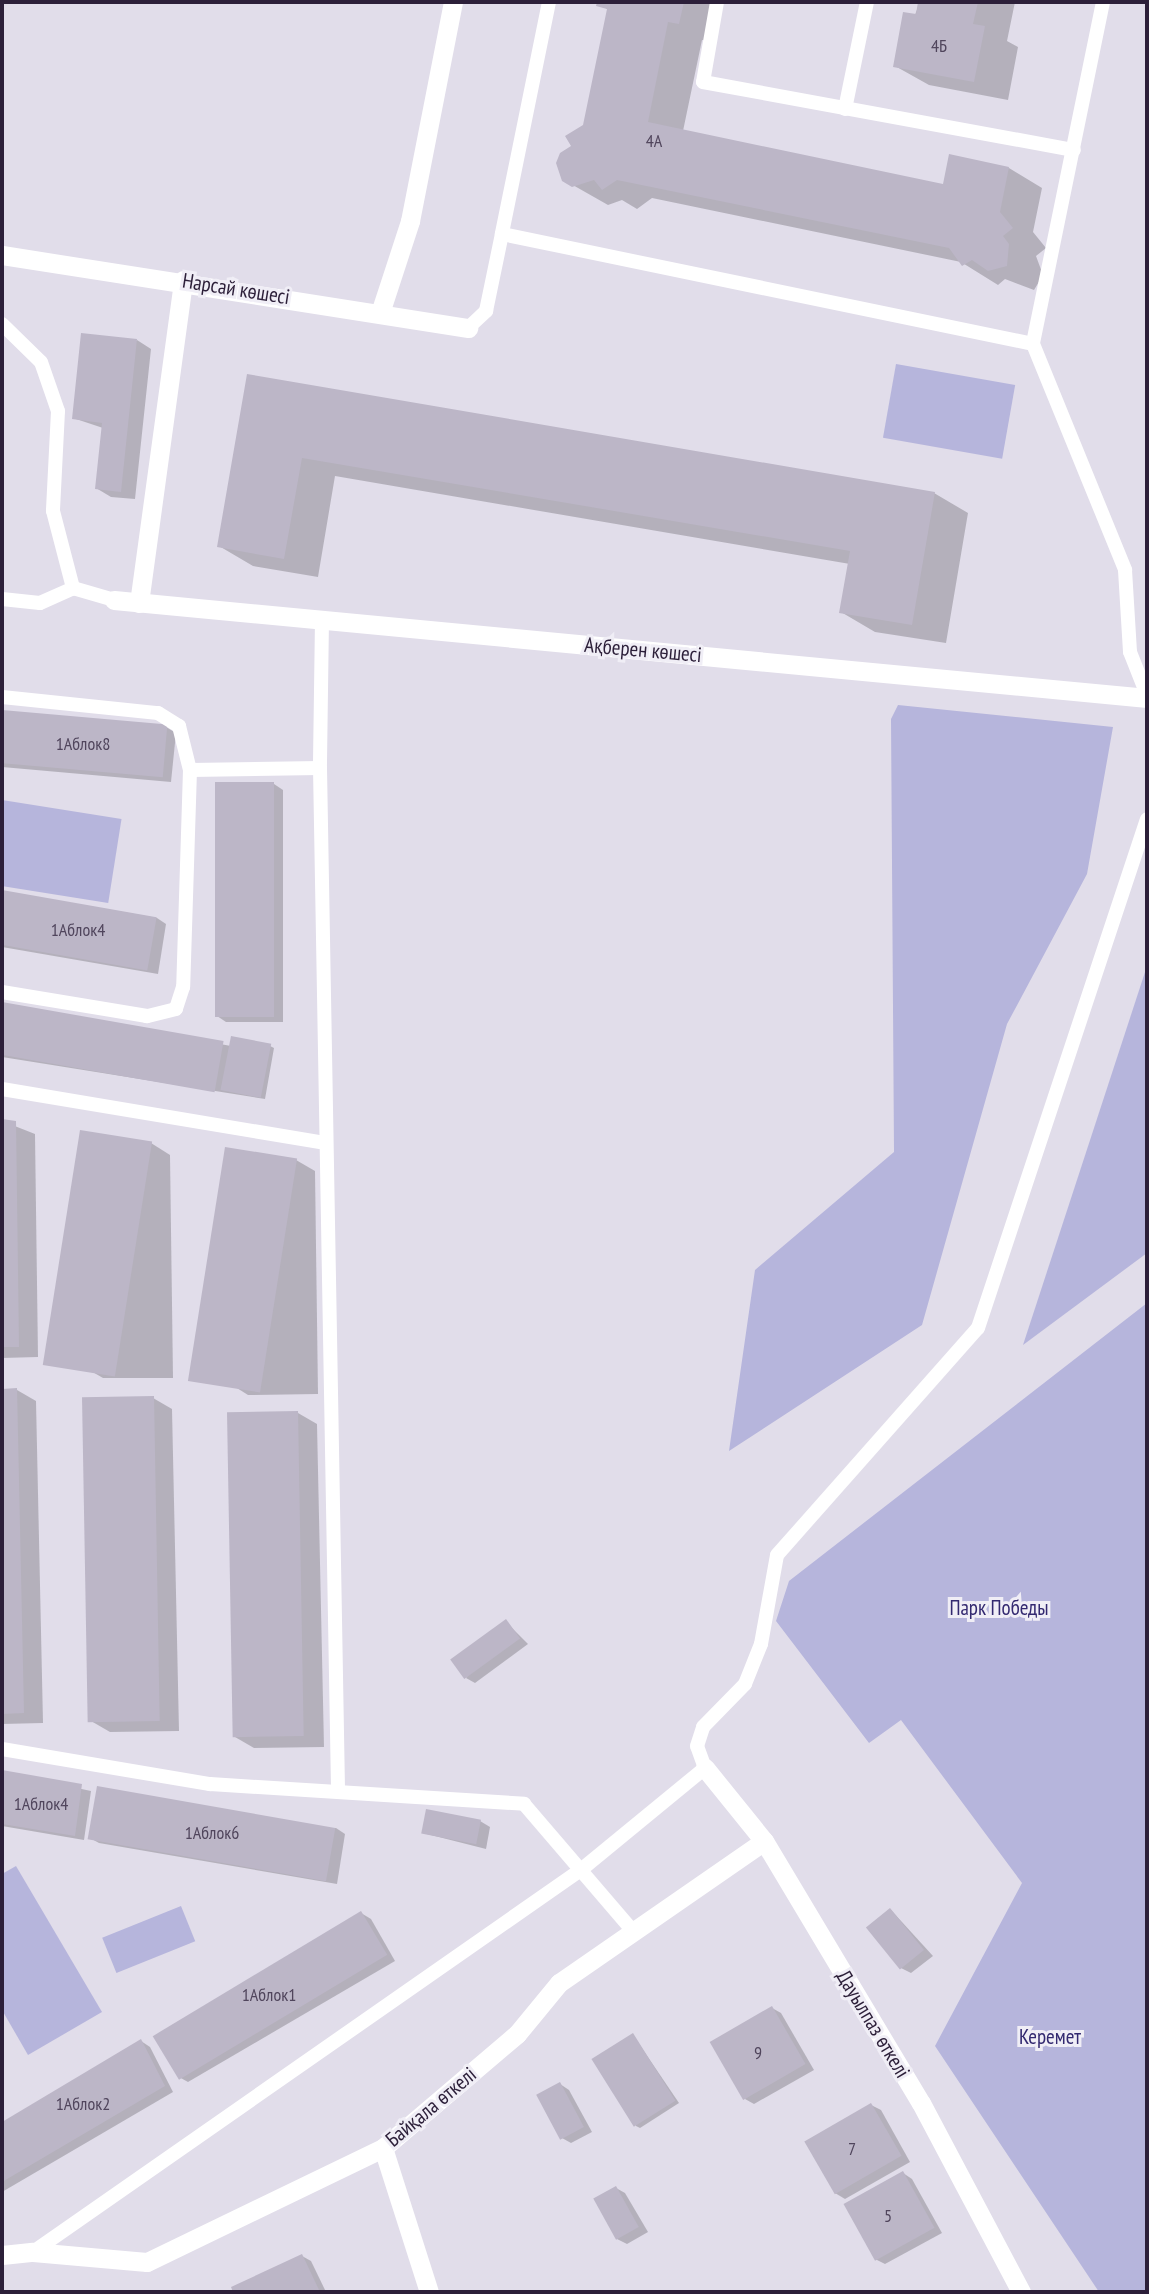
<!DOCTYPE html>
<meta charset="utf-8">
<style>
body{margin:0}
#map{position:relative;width:1149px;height:2294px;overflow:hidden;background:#e1ddea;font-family:"PT Sans Narrow",sans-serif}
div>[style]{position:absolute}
.green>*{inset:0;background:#b6b5dc;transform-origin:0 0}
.shadow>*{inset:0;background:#0003}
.building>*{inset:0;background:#bcb6c7;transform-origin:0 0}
.service>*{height:14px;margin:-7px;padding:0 7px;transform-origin:7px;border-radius:7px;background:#fff}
.minor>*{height:19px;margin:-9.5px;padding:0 9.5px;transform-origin:9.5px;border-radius:9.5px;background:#fff}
span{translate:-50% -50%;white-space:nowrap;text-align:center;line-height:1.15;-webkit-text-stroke:6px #f0eef6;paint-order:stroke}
.number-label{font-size:18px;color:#50455c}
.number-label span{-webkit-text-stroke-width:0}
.street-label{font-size:21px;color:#2c1f39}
.park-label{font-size:21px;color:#332970}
.frame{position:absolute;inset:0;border:4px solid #2c1f39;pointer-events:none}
</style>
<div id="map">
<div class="green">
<div style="left:896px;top:364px;width:121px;height:75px;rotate:10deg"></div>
<div style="clip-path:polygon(898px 705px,1113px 727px,1087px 874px,1007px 1024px,922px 1325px,729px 1451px,755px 1270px,894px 1152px,891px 719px)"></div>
<div style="left:2px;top:800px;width:121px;height:85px;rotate:9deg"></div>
<div style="clip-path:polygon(1147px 966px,1147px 1253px,1023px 1345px)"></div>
<div style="clip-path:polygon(1147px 1303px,1147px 2292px,1099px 2292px,935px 2046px,1022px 1883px,901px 1720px,869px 1743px,776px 1621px,789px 1581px)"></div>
<div style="clip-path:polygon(16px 1866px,102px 2012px,28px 2055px,2px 2010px,2px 1874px)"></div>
<div style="left:181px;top:1906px;width:38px;height:85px;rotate:68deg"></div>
</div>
<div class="shadow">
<div style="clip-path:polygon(599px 2px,722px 2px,713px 42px,702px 40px,683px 131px,944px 186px,1009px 168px,1042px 188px,1033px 232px,1046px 248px,1036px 256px,1043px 275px,1034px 290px,1005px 279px,998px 285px,961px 262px,652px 198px,637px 209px,622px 200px,608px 205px,564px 180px,584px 126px,609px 11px)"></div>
<div style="clip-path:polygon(920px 2px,1015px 2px,1007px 41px,1018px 47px,1008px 100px,929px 85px,895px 66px)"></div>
<div style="clip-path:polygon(137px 340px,151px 349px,135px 499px,111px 497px,96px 488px,103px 428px,73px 418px)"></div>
<div style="clip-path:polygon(249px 376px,934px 493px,968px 513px,946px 643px,875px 632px,841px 612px,850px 564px,335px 476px,318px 577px,253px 566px,219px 546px)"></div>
<div style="clip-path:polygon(2px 712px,166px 727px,176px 733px,171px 782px,2px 767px)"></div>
<div style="clip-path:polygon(274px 784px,283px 790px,283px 1022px,226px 1022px,217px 1016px)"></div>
<div style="clip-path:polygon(2px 891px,157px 918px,166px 924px,158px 974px,2px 947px)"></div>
<div style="clip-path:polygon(2px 1004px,231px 1046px,270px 1046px,274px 1048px,265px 1099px,2px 1057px)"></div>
<div style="clip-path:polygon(2px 1121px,35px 1134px,38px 1357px,2px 1358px)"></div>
<div style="clip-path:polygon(151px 1143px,170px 1155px,173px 1378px,103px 1378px,84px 1367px)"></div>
<div style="clip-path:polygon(296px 1160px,315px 1171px,318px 1394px,248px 1395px,229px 1383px)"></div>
<div style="clip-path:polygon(2px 1390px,17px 1390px,36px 1401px,43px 1723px,2px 1724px)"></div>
<div style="clip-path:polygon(153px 1398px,172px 1409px,179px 1731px,110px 1732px,91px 1721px)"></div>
<div style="clip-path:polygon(298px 1413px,317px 1424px,324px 1747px,254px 1748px,235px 1737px)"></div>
<div style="clip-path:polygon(506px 1622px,528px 1644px,475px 1683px,466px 1678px)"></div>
<div style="clip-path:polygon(2px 1772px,91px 1791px,84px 1840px,2px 1826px)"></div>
<div style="clip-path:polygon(480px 1821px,490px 1827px,486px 1849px,423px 1833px)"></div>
<div style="clip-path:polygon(336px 1828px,345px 1834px,337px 1884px,99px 1843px,90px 1838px)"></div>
<div style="clip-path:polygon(891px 1910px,933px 1956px,911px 1973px,901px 1968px)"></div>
<div style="clip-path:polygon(361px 1913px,371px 1919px,395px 1961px,188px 2082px,179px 2077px)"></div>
<div style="clip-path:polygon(772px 2008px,781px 2013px,814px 2070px,754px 2104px,745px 2099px)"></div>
<div style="clip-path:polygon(633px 2035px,679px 2103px,640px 2128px,636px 2126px)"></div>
<div style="clip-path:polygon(141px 2041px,150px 2047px,173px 2092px,2px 2192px,2px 2124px)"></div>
<div style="clip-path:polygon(560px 2084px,569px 2090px,592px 2132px,571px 2143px,562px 2138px)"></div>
<div style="clip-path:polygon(871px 2105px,881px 2110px,910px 2162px,845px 2199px,835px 2193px)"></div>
<div style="clip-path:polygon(903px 2173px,912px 2179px,942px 2233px,885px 2264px,875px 2259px)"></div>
<div style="clip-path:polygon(616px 2188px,625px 2193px,648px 2232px,627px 2244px,617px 2239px)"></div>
<div style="clip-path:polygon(302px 2256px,311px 2261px,326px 2292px,235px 2292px,233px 2288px)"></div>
</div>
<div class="building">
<div style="clip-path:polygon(597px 2px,684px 2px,679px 24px,668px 22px,648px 122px,943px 184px,949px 154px,1009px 167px,1000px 212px,1013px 228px,1003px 236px,1009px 244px,1007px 266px,988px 271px,972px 260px,962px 266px,949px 248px,617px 180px,602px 190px,594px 180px,572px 187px,562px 181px,556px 163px,560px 153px,571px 146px,565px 136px,583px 125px,607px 9px,596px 6px)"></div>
<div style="clip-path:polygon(918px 2px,978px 2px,973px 24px,985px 26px,974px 82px,893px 67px,903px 12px,916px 14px)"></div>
<div style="clip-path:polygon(81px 333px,137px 339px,121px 492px,95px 489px,102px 423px,72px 419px)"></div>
<div style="clip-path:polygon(247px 374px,935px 492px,912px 625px,839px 613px,850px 551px,302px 458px,284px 559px,217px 547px)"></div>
<div style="left:2px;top:710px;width:166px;height:53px;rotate:5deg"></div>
<div style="left:274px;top:782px;width:235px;height:59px;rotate:90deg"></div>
<div style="left:2px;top:890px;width:157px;height:54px;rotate:10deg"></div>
<div style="left:2px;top:1002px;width:225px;height:52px;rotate:10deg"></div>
<div style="left:231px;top:1036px;width:41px;height:55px;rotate:11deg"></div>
<div style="clip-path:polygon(2px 1119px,16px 1121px,19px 1347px,2px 1347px)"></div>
<div style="left:80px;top:1130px;width:73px;height:238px;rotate:9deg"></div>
<div style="left:225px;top:1147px;width:73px;height:237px;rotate:9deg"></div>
<div style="clip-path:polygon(17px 1388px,24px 1713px,2px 1714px,2px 1389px)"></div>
<div style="left:154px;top:1396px;width:325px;height:72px;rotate:89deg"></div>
<div style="left:298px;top:1411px;width:325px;height:71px;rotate:89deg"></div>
<div style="left:506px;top:1619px;width:24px;height:69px;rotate:54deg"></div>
<div style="clip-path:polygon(2px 1770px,82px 1784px,75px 1836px,2px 1824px)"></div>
<div style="left:97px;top:1786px;width:242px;height:54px;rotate:10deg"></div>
<div style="left:426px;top:1809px;width:56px;height:25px;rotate:11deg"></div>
<div style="left:890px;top:1908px;width:54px;height:31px;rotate:51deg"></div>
<div style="left:361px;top:1911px;width:51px;height:243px;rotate:59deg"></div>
<div style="left:772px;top:2006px;width:67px;height:72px;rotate:60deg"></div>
<div style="left:633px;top:2033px;width:80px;height:49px;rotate:58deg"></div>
<div style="clip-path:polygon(141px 2039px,165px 2086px,2px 2182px,2px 2122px)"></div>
<div style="left:560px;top:2082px;width:51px;height:27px;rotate:62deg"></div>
<div style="left:871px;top:2103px;width:61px;height:77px;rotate:60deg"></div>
<div style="left:903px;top:2171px;width:65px;height:68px;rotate:61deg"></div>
<div style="left:616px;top:2186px;width:47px;height:26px;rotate:61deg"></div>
<div style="clip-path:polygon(302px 2254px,320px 2292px,233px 2292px,231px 2287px)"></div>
</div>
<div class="service">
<div style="left:549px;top:2px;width:237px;rotate:101.5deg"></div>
<div style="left:502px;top:234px;width:542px;rotate:11.7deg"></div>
<div style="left:717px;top:2px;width:81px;rotate:99.9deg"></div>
<div style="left:703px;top:82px;width:377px;rotate:10.4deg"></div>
<div style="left:1103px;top:2px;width:349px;rotate:101.6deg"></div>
<div style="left:1033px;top:344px;width:244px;rotate:67.8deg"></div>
<div style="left:1125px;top:570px;width:82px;rotate:86.5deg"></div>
<div style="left:1130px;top:652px;width:46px;rotate:68.4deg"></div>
<div style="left:845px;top:109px;width:109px;rotate:-78.4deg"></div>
<div style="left:2px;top:324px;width:54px;rotate:44.3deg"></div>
<div style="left:41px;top:362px;width:52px;rotate:70.9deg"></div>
<div style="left:58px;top:411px;width:100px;rotate:92.9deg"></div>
<div style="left:53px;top:511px;width:80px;rotate:75.4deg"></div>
<div style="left:468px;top:328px;width:25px;rotate:-43deg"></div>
<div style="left:486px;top:311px;width:79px;rotate:-78.3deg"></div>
<div style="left:2px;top:599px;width:38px;rotate:6deg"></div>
<div style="left:40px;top:603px;width:36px;rotate:-24deg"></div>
<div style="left:73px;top:588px;width:43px;rotate:16.3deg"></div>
<div style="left:322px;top:619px;width:149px;rotate:90.8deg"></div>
<div style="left:320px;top:768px;width:1022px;rotate:88.99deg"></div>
<div style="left:2px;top:697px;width:157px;rotate:5.9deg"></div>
<div style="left:158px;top:713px;width:25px;rotate:32deg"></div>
<div style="left:179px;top:726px;width:45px;rotate:76deg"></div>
<div style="left:190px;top:770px;width:217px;rotate:91.8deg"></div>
<div style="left:183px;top:987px;width:23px;rotate:108deg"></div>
<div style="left:176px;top:1009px;width:30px;rotate:166deg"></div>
<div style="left:147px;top:1016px;width:147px;rotate:-170.6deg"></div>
<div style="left:190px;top:770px;width:130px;rotate:-0.9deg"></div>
<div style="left:2px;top:1089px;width:327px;rotate:9.5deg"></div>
<div style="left:2px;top:1749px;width:211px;rotate:9.6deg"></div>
<div style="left:210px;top:1784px;width:315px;rotate:3.6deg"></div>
<div style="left:524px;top:1804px;width:165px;rotate:49.4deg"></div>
<div style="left:33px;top:2252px;width:669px;rotate:-34.9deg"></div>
<div style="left:582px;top:1869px;width:159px;rotate:-39.4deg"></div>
<div style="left:705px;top:1768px;width:23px;rotate:-110deg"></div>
<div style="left:697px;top:1746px;width:20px;rotate:-72deg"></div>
<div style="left:703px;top:1727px;width:60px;rotate:-45.7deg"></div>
<div style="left:745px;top:1684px;width:43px;rotate:-68.2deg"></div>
<div style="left:761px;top:1644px;width:90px;rotate:-79.8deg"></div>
<div style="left:777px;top:1555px;width:303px;rotate:-48.5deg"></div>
<div style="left:978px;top:1328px;width:536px;rotate:-71.63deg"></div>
</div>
<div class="minor">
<div style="left:2px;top:255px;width:472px;rotate:8.9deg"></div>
<div style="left:380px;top:313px;width:97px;rotate:-71.9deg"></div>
<div style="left:410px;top:221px;width:223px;rotate:-78.9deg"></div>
<div style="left:114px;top:600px;width:1038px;rotate:5.42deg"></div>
<div style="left:139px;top:603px;width:326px;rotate:-82.2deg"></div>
<div style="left:705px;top:1768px;width:94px;rotate:51.1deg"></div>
<div style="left:764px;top:1841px;width:305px;rotate:59.1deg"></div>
<div style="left:921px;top:2103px;width:214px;rotate:62.1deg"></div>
<div style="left:383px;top:2148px;width:151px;rotate:72.3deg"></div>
<div style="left:2px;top:2255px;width:31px;rotate:-6deg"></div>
<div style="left:33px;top:2252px;width:114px;rotate:5deg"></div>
<div style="left:147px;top:2262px;width:262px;rotate:-25.8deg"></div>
<div style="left:383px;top:2148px;width:176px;rotate:-40.4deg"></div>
<div style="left:517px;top:2034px;width:66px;rotate:-50.5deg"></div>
<div style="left:559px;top:1983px;width:249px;rotate:-34.7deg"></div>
</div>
<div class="number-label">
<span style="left:939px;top:46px">4Б</span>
<span style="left:654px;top:141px">4А</span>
<span style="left:83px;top:744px">1Аблок8</span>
<span style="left:78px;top:930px">1Аблок4</span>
<span style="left:41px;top:1804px">1Аблок4</span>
<span style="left:212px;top:1833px">1Аблок6</span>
<span style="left:269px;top:1995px">1Аблок1</span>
<span style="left:758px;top:2053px">9</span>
<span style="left:83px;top:2104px">1Аблок2</span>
<span style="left:852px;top:2149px">7</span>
<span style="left:888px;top:2216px">5</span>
</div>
<div class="street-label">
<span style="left:236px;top:289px;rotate:9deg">Нарсай көшесі</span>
<span style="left:643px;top:650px;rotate:5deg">Ақберен көшесі</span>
<span style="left:873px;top:2024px;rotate:59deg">Дауылпаз өткелі</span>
<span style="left:431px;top:2107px;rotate:-40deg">Байқала өткелі</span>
</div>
<div class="park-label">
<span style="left:999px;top:1608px">Парк Победы</span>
<span style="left:1050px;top:2037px">Керемет</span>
</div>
<div class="frame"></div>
</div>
